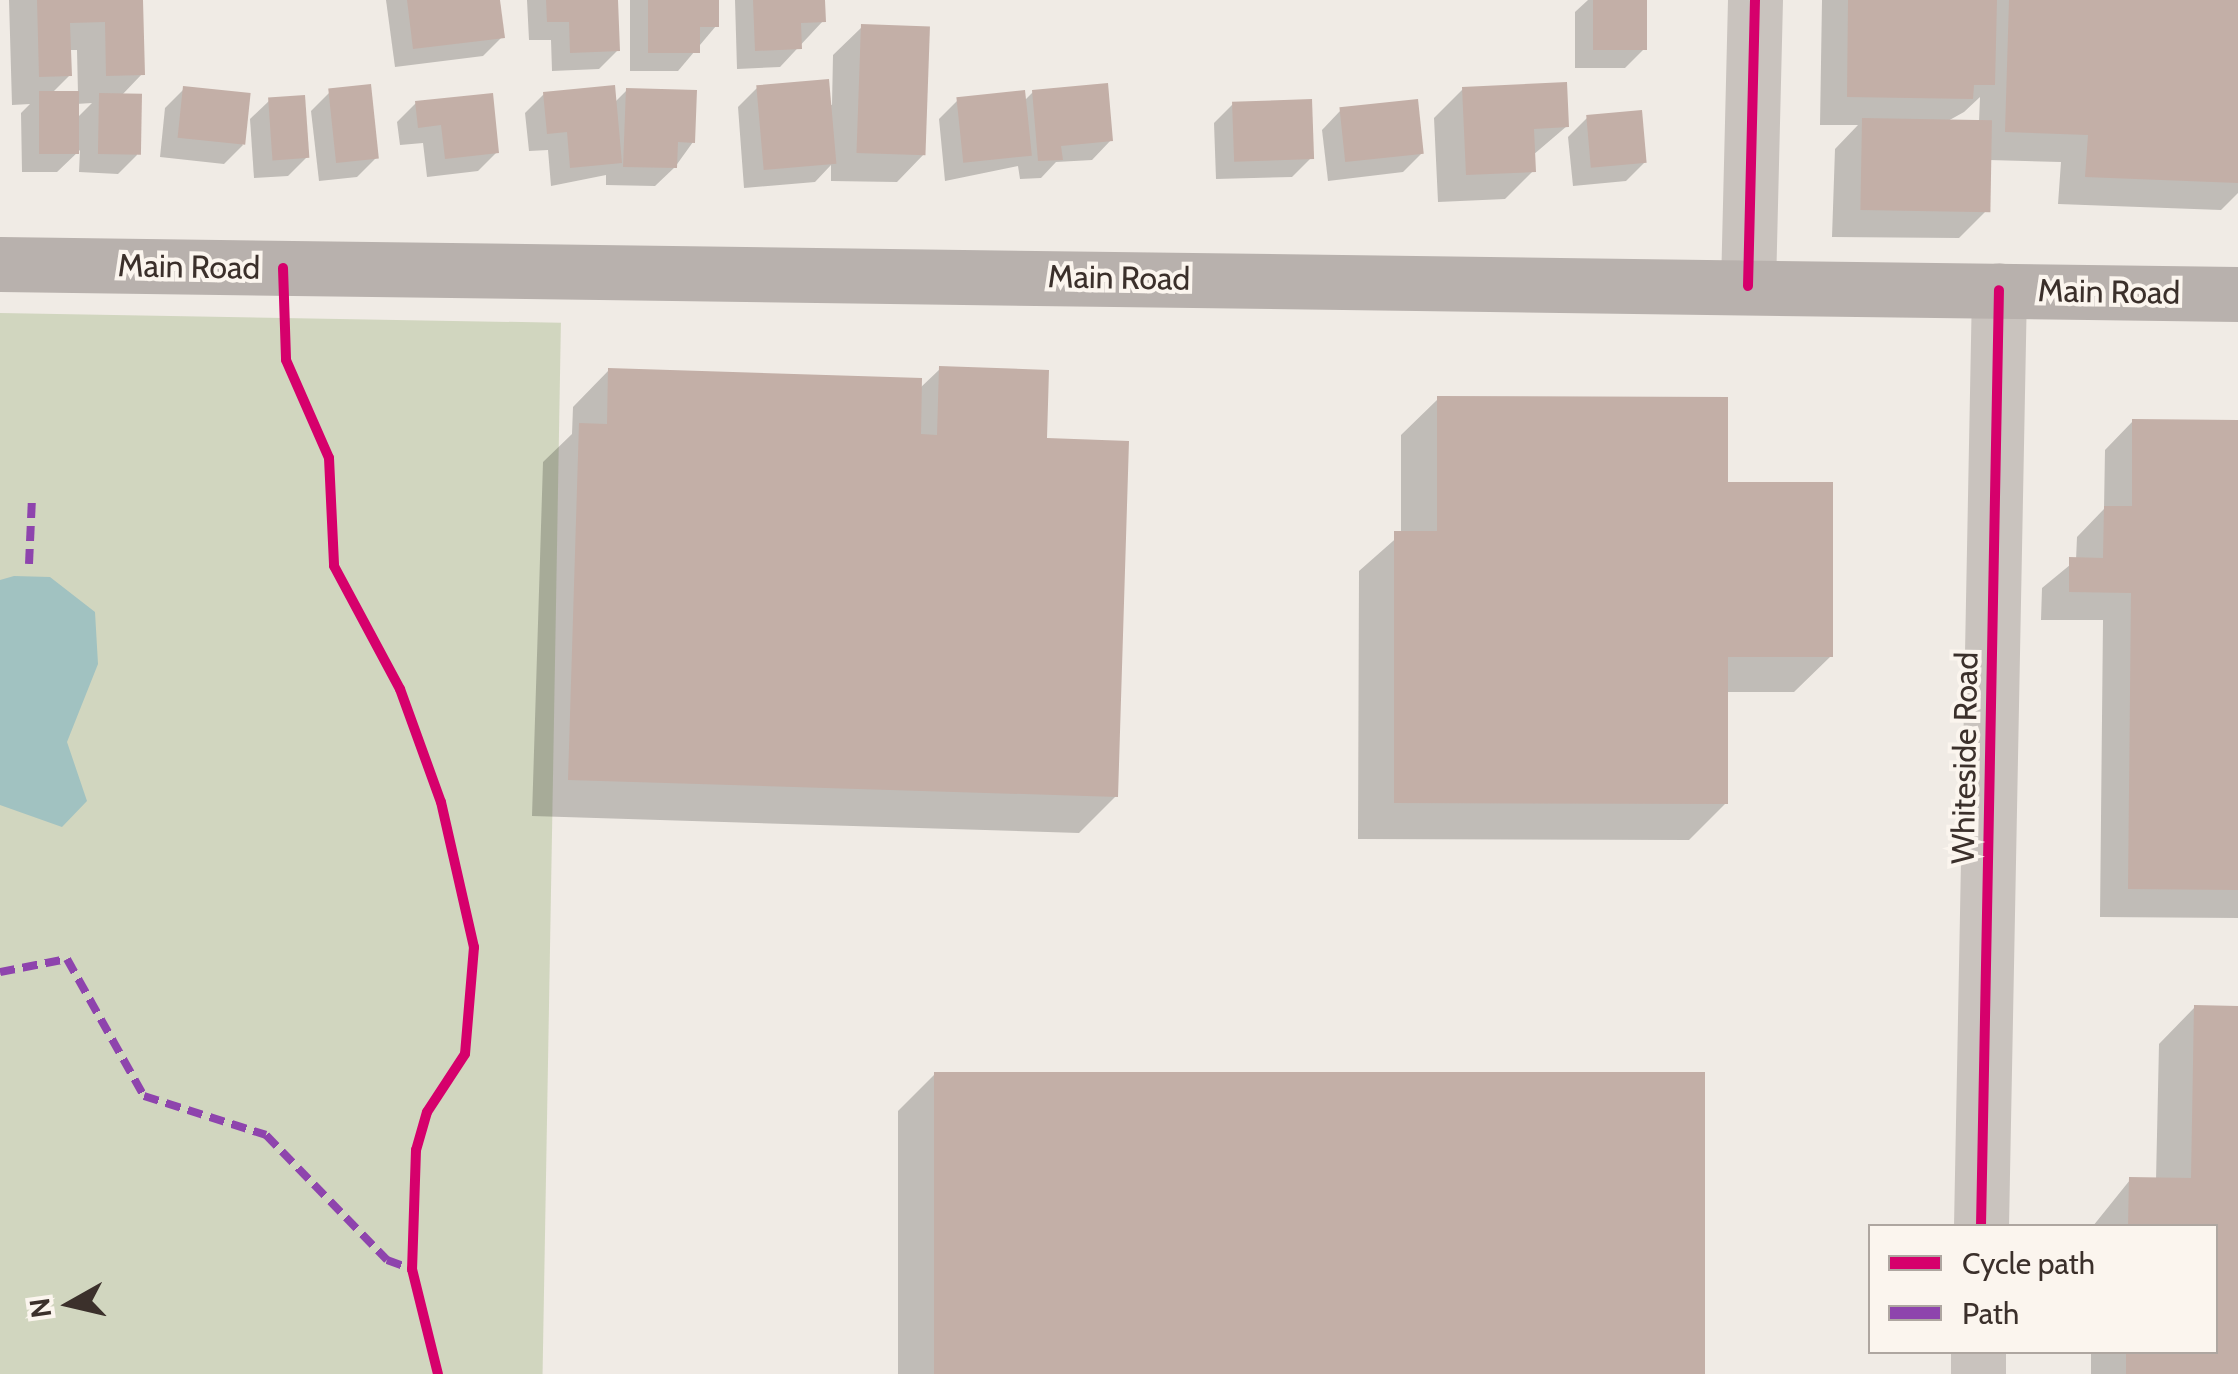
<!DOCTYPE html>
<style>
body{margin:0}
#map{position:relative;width:2238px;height:1374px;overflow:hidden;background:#f0ebe5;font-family:Cabin,sans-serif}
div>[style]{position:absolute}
.green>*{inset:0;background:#d1d6bf;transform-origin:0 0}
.water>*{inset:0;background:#a1c2c1}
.shadow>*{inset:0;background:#0003}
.building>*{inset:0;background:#c3afa7;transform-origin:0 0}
.minor>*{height:55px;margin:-27.5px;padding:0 27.5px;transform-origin:27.5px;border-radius:27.5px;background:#c9c3be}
.major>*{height:55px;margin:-27.5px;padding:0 27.5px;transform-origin:27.5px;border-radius:27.5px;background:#b8b1ad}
.quiet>*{height:8px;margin-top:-4px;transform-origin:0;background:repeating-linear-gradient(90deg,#8e44ad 0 15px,transparent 0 23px)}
.cycleway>*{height:10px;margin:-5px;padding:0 5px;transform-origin:5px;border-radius:5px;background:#d6006c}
span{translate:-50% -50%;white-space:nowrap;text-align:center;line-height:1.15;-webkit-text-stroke:8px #fbf5ee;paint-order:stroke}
.street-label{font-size:32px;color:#3b302b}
.legend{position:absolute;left:1868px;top:1224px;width:350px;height:130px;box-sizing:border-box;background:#fbf5ee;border:2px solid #aea6a0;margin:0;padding:12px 18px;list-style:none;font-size:30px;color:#3b302b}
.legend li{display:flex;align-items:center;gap:20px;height:50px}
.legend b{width:50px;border:2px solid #aea6a0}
.north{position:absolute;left:20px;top:1254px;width:100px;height:100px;-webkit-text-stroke:8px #fbf5ee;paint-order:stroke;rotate:262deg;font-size:28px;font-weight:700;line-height:40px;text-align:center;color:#3b302b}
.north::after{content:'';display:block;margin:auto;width:35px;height:45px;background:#3b302b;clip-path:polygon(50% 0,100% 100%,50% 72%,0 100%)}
</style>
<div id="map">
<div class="green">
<div style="left:0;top:313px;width:561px;height:1061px;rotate:1deg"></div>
</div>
<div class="water">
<div style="clip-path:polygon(14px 576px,50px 577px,95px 612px,98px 664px,67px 742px,87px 801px,62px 827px,0 805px,0 580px)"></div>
</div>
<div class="shadow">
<div style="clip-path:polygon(evenodd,9px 0,140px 0,142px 74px,121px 96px,137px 155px,118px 174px,79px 172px,80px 150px,57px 172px,22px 172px,21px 113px,30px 104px,12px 105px,9px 0,69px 50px,77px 50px,78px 94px,51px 94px,70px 75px,69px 50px,9px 0,92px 103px,76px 119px,76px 104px,92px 103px)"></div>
<div style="clip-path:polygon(386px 0,497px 0,502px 37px,483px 56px,395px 67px)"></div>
<div style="clip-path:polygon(527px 0,616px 0,618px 50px,599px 69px,552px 71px,551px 40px,529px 40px)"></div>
<div style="clip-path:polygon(630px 0,716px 0,716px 26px,678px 71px,630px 71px)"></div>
<div style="clip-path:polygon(735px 0,822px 0,823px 21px,780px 67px,737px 69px)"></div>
<div style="clip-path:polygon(1588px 0,1644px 0,1644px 49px,1625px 68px,1575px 68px,1575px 12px)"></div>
<div style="clip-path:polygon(evenodd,1822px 0,2238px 0,2238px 193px,2221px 210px,2058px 204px,2061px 162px,1989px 160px,1988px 209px,1959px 238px,1832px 237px,1835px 149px,1858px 125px,1820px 125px,1822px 0,1980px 97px,1979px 122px,1946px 122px,1964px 112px,1980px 97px)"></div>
<div style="clip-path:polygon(862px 27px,925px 153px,897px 182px,831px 181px,831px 165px,815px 182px,744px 188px,738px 107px,757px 88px,832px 105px,833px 55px)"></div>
<div style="clip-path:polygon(184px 89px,243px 145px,224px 164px,160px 157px,165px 108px)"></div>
<div style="clip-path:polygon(1463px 89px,1567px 126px,1533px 155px,1533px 171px,1505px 199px,1438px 202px,1434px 118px)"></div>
<div style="clip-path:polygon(627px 90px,693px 142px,675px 167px,655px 186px,606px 185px,606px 175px,551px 186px,548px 150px,529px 151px,525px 113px,544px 94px,614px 103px)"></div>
<div style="clip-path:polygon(330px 92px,376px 158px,357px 177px,319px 181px,311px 111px)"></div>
<div style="clip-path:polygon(1033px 92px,1111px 140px,1092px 160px,1056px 162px,1041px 178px,1020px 179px,1018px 166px,945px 181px,939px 119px,958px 100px,1024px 101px)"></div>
<div style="clip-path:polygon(270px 100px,307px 157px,288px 176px,254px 178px,250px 119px)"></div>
<div style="clip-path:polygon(416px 103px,497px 152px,478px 171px,427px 177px,423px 143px,400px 145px,397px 122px)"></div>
<div style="clip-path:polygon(1233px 104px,1311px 158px,1292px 177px,1216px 179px,1214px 123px)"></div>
<div style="clip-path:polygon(1341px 110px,1422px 153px,1403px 172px,1328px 181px,1322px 130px)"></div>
<div style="clip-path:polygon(1587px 118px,1645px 162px,1626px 181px,1573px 186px,1568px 137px)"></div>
<div style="clip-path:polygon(940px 369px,1045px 441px,1116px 796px,1079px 833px,532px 816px,543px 462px,572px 434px,573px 407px,609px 370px,919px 389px)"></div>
<div style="clip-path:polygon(1438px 399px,1726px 484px,1831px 656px,1794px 692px,1726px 692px,1726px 803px,1689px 840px,1358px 839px,1359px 571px,1401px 534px,1401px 435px)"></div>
<div style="clip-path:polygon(2133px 421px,2238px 422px,2238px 918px,2100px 917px,2103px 620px,2041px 620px,2042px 588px,2076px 560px,2077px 537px,2104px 509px,2105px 450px)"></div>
<div style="clip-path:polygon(2195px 1007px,2238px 1008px,2238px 1374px,2091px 1374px,2091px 1352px,2216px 1352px,2216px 1226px,2093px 1226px,2130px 1180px,2156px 1180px,2159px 1044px)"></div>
<div style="clip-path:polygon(935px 1074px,1702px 1374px,898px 1374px,898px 1111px)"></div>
</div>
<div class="building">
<div style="clip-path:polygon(37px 0,143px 0,145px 75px,106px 76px,105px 22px,70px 23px,72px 76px,39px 77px)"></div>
<div style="clip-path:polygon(407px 0,500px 0,505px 38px,413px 49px)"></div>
<div style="clip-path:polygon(546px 0,618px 0,620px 51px,570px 53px,569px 22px,547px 22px)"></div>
<div style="clip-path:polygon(648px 0,719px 0,719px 27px,700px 27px,700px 53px,648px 53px)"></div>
<div style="clip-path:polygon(753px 0,825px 0,826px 22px,801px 23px,802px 49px,755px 51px)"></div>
<div style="left:1593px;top:0;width:54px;height:50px"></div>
<div style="clip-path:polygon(1848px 0,1997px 0,1995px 85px,1974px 85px,1973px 99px,1847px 97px)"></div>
<div style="clip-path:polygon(2009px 0,2238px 0,2238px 183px,2085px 177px,2088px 135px,2005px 132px)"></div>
<div style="left:861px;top:24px;width:69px;height:129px;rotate:2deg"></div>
<div style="left:829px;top:79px;width:85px;height:73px;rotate:85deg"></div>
<div style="clip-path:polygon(1567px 82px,1569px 127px,1534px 129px,1536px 172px,1466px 175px,1462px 87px)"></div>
<div style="clip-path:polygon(1108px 83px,1113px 141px,1061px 146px,1063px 160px,1038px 161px,1032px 90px)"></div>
<div style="left:371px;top:84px;width:75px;height:43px;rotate:84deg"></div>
<div style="clip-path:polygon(615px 85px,622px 163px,570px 168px,567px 132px,547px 134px,543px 92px)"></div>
<div style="left:183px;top:86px;width:68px;height:52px;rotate:6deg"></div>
<div style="clip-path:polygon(626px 88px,697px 90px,695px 143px,678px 142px,677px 168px,623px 167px)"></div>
<div style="left:1025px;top:90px;width:66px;height:69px;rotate:84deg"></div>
<div style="left:39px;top:91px;width:40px;height:63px"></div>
<div style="left:99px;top:93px;width:43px;height:61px;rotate:1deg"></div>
<div style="clip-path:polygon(493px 93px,499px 153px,445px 159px,441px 125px,418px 128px,415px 101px)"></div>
<div style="left:305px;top:95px;width:63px;height:37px;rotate:86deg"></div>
<div style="left:1312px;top:99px;width:60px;height:80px;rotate:88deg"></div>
<div style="left:1418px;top:99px;width:55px;height:79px;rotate:84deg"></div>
<div style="left:1642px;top:110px;width:53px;height:56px;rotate:85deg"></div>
<div style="left:1862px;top:118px;width:130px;height:92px;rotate:1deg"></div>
<div style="clip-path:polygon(939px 366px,1049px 370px,1047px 438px,1129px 441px,1118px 797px,568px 780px,579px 423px,607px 424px,608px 368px,922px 378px,921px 434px,937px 435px)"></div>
<div style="clip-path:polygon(1437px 396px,1728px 397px,1728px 482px,1833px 482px,1833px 657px,1728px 657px,1728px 804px,1394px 803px,1394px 531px,1437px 531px)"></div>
<div style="clip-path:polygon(2132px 419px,2238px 420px,2238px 890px,2128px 889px,2131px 593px,2069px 592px,2069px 557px,2103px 558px,2104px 506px,2132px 506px)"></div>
<div style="clip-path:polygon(2194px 1005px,2238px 1006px,2238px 1374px,2126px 1374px,2126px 1352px,2216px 1352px,2216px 1226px,2128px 1226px,2129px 1177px,2191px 1178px)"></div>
<div style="left:934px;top:1072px;width:771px;height:302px"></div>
</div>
<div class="minor">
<div style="left:1748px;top:286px;width:286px;rotate:-88.6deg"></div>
<div style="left:1981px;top:1226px;width:936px;rotate:-88.9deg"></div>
<div style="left:1978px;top:1374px;width:22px;rotate:-90deg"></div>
</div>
<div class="major">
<div style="left:0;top:264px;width:2238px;rotate:0.77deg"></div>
</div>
<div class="quiet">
<div style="left:29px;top:564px;width:67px;rotate:-87.4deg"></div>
<div style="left:0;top:972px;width:68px;rotate:-11deg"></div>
<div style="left:67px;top:959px;width:157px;rotate:60.7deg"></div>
<div style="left:144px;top:1096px;width:128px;rotate:17.7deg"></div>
<div style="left:266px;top:1135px;width:174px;rotate:45.9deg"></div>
<div style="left:387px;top:1260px;width:27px;rotate:20deg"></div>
</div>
<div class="cycleway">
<div style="left:283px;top:268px;width:92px;rotate:88.1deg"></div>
<div style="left:286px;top:360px;width:107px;rotate:66.3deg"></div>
<div style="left:329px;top:458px;width:108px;rotate:87.3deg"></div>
<div style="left:334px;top:566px;width:140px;rotate:61.8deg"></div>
<div style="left:400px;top:689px;width:120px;rotate:70.1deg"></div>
<div style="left:441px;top:802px;width:149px;rotate:77.2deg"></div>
<div style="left:474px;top:947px;width:107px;rotate:94.8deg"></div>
<div style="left:465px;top:1054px;width:69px;rotate:123.2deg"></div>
<div style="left:427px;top:1112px;width:40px;rotate:106deg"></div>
<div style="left:416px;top:1150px;width:119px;rotate:91.9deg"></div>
<div style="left:412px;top:1269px;width:108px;rotate:76.1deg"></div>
<div style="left:1748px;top:286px;width:286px;rotate:-88.6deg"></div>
<div style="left:1981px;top:1226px;width:936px;rotate:-88.9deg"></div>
</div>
<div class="street-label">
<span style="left:189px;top:267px;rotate:1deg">Main Road</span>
<span style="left:1119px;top:278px;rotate:1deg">Main Road</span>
<span style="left:2109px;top:292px;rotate:1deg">Main Road</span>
<span style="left:1965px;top:758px;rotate:-89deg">Whiteside Road</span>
</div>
<ul class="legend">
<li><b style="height:12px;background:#d6006c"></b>Cycle path</li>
<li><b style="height:12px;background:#8e44ad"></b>Path</li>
</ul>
<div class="north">N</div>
</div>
